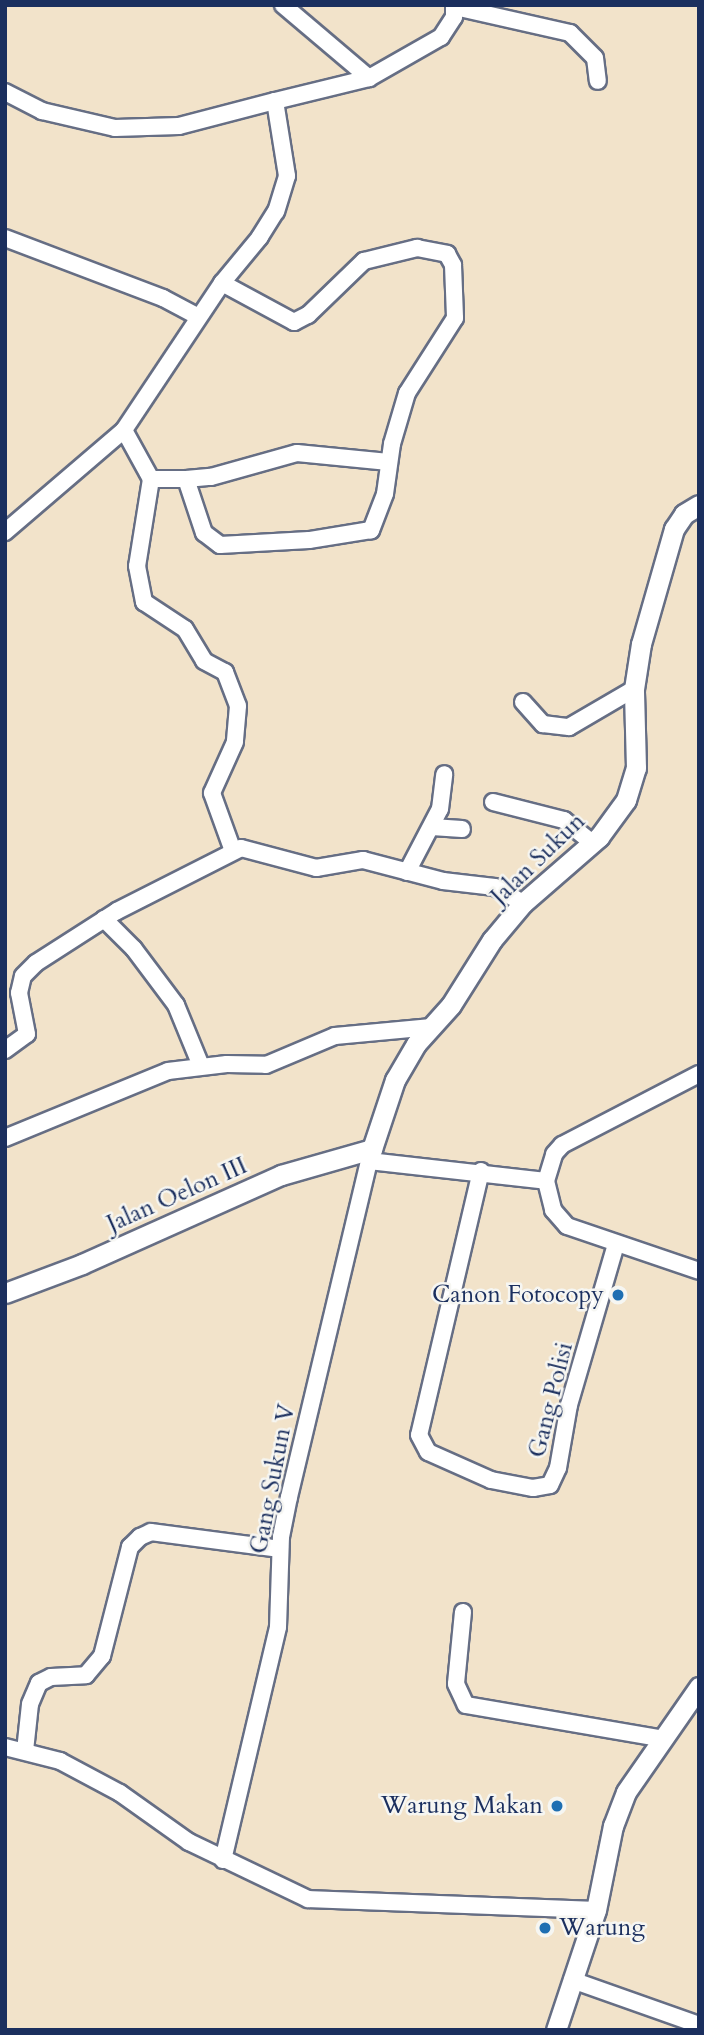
<!DOCTYPE html>
<style>
body{margin:0}
#map{position:relative;width:704px;height:2035px;overflow:hidden;background:#f2e3ca;font-family:Cardo,serif}
div>[style]{position:absolute}
.roads{filter:drop-shadow(2px 0 #666e84) drop-shadow(-2px 0 #666e84) drop-shadow(0 2px #666e84) drop-shadow(0 -2px #666e84)}
.minor>*{height:16px;margin:-8px;padding:0 8px;transform-origin:8px;border-radius:8px;background:#fff}
.tertiary>*{height:19px;margin:-9.5px;padding:0 9.5px;transform-origin:9.5px;border-radius:9.5px;background:#fff}
.dots>*{width:19px;height:19px;translate:-50% -50%;box-sizing:border-box;border:4px solid #f6f6f2;border-radius:50%}
span{translate:-50% -50%;white-space:nowrap;text-align:center;line-height:1.15;-webkit-text-stroke:5px #f6f6f2;paint-order:stroke}
.street-label{font-size:24px;color:#1b2f5e}
.poi-label{font-size:24px;color:#1b2f5e}
.right{translate:-100% -50%;text-align:right}
.left{translate:0 -50%;text-align:left}
.frame{position:absolute;inset:0;border:7px solid #1b2f5e;pointer-events:none}
</style>
<div id="map">
<div class="roads">
<div class="minor">
<div style="left:283px;top:5px;width:113px;rotate:40.3deg"></div>
<div style="left:455px;top:7px;width:118px;rotate:12.7deg"></div>
<div style="left:570px;top:33px;width:35px;rotate:45deg"></div>
<div style="left:595px;top:58px;width:23px;rotate:83deg"></div>
<div style="left:5px;top:92px;width:42px;rotate:27.2deg"></div>
<div style="left:42px;top:111px;width:75px;rotate:13.1deg"></div>
<div style="left:115px;top:128px;width:64px;rotate:-1.8deg"></div>
<div style="left:179px;top:126px;width:99px;rotate:-14.6deg"></div>
<div style="left:275px;top:101px;width:76px;rotate:80.9deg"></div>
<div style="left:287px;top:176px;width:37px;rotate:107deg"></div>
<div style="left:276px;top:211px;width:31px;rotate:122deg"></div>
<div style="left:260px;top:237px;width:60px;rotate:129.6deg"></div>
<div style="left:222px;top:283px;width:177px;rotate:123.7deg"></div>
<div style="left:124px;top:430px;width:157px;rotate:139.4deg"></div>
<div style="left:275px;top:101px;width:97px;rotate:-13.7deg"></div>
<div style="left:369px;top:78px;width:83px;rotate:-29.7deg"></div>
<div style="left:441px;top:37px;width:24px;rotate:-57deg"></div>
<div style="left:454px;top:17px;width:12px;rotate:-90deg"></div>
<div style="left:5px;top:238px;width:169px;rotate:20.8deg"></div>
<div style="left:163px;top:298px;width:40px;rotate:28deg"></div>
<div style="left:222px;top:283px;width:82px;rotate:28.4deg"></div>
<div style="left:294px;top:322px;width:16px;rotate:-27deg"></div>
<div style="left:308px;top:315px;width:78px;rotate:-44deg"></div>
<div style="left:364px;top:261px;width:55px;rotate:-13.8deg"></div>
<div style="left:417px;top:248px;width:31px;rotate:11deg"></div>
<div style="left:447px;top:254px;width:13px;rotate:61deg"></div>
<div style="left:453px;top:265px;width:53px;rotate:87.8deg"></div>
<div style="left:455px;top:318px;width:89px;rotate:122.6deg"></div>
<div style="left:407px;top:393px;width:53px;rotate:106.4deg"></div>
<div style="left:392px;top:444px;width:50px;rotate:98deg"></div>
<div style="left:385px;top:494px;width:39px;rotate:111deg"></div>
<div style="left:371px;top:530px;width:63px;rotate:170.8deg"></div>
<div style="left:309px;top:540px;width:89px;rotate:176.8deg"></div>
<div style="left:220px;top:545px;width:20px;rotate:-143deg"></div>
<div style="left:204px;top:533px;width:57px;rotate:-108.4deg"></div>
<div style="left:186px;top:479px;width:25px;rotate:-5deg"></div>
<div style="left:211px;top:477px;width:89px;rotate:-15.6deg"></div>
<div style="left:297px;top:453px;width:92px;rotate:5.6deg"></div>
<div style="left:124px;top:430px;width:56px;rotate:61.1deg"></div>
<div style="left:151px;top:479px;width:88px;rotate:99.1deg"></div>
<div style="left:137px;top:566px;width:37px;rotate:79deg"></div>
<div style="left:144px;top:602px;width:49px;rotate:33.4deg"></div>
<div style="left:185px;top:629px;width:37px;rotate:59deg"></div>
<div style="left:204px;top:661px;width:24px;rotate:28deg"></div>
<div style="left:225px;top:672px;width:36px;rotate:69deg"></div>
<div style="left:238px;top:706px;width:36px;rotate:95deg"></div>
<div style="left:235px;top:742px;width:56px;rotate:114.3deg"></div>
<div style="left:212px;top:793px;width:62px;rotate:70.1deg"></div>
<div style="left:151px;top:479px;width:35px"></div>
<div style="left:523px;top:702px;width:30px;rotate:48deg"></div>
<div style="left:543px;top:724px;width:26px;rotate:7deg"></div>
<div style="left:569px;top:727px;width:75px;rotate:-30.3deg"></div>
<div style="left:493px;top:802px;width:73px;rotate:14.2deg"></div>
<div style="left:564px;top:820px;width:36px;rotate:39deg"></div>
<div style="left:432px;top:827px;width:30px;rotate:4deg"></div>
<div style="left:407px;top:872px;width:71px;rotate:-62.4deg"></div>
<div style="left:440px;top:809px;width:35px;rotate:-83deg"></div>
<div style="left:104px;top:919px;width:42px;rotate:45deg"></div>
<div style="left:134px;top:949px;width:70px;rotate:53.1deg"></div>
<div style="left:176px;top:1005px;width:66px;rotate:67.7deg"></div>
<div style="left:5px;top:1050px;width:27px;rotate:-36deg"></div>
<div style="left:27px;top:1034px;width:42px;rotate:-101deg"></div>
<div style="left:19px;top:993px;width:17px;rotate:-77deg"></div>
<div style="left:23px;top:976px;width:18px;rotate:-45deg"></div>
<div style="left:36px;top:963px;width:96px;rotate:-32.7deg"></div>
<div style="left:117px;top:911px;width:139px;rotate:-26.9deg"></div>
<div style="left:241px;top:848px;width:78px;rotate:14.9deg"></div>
<div style="left:316px;top:868px;width:48px;rotate:-9.7deg"></div>
<div style="left:363px;top:860px;width:83px;rotate:14.7deg"></div>
<div style="left:443px;top:881px;width:52px;rotate:6.6deg"></div>
<div style="left:495px;top:887px;width:32px;rotate:30deg"></div>
<div style="left:5px;top:1138px;width:176px;rotate:-22.3deg"></div>
<div style="left:168px;top:1071px;width:59px;rotate:-6.8deg"></div>
<div style="left:227px;top:1064px;width:39px;rotate:1deg"></div>
<div style="left:266px;top:1065px;width:75px;rotate:-22.8deg"></div>
<div style="left:335px;top:1036px;width:97px;rotate:-5.3deg"></div>
<div style="left:369px;top:1161px;width:178px;rotate:6.4deg"></div>
<div style="left:546px;top:1181px;width:30px;rotate:76deg"></div>
<div style="left:553px;top:1210px;width:21px;rotate:49deg"></div>
<div style="left:567px;top:1226px;width:139px;rotate:18.8deg"></div>
<div style="left:481px;top:1171px;width:271px;rotate:103.2deg"></div>
<div style="left:419px;top:1435px;width:19px;rotate:62deg"></div>
<div style="left:428px;top:1452px;width:69px;rotate:24deg"></div>
<div style="left:491px;top:1480px;width:43px;rotate:10.8deg"></div>
<div style="left:533px;top:1488px;width:17px;rotate:-10deg"></div>
<div style="left:550px;top:1485px;width:19px;rotate:-65deg"></div>
<div style="left:558px;top:1468px;width:64px;rotate:-80.1deg"></div>
<div style="left:569px;top:1405px;width:168px;rotate:-73.7deg"></div>
<div style="left:546px;top:1181px;width:28px;rotate:-73deg"></div>
<div style="left:554px;top:1154px;width:12px;rotate:-48deg"></div>
<div style="left:562px;top:1145px;width:154px;rotate:-27.4deg"></div>
<div style="left:463px;top:1612px;width:72px;rotate:95.6deg"></div>
<div style="left:456px;top:1684px;width:23px;rotate:65deg"></div>
<div style="left:466px;top:1705px;width:197px;rotate:9.7deg"></div>
<div style="left:5px;top:1747px;width:57px;rotate:14.3deg"></div>
<div style="left:60px;top:1761px;width:68px;rotate:28.1deg"></div>
<div style="left:120px;top:1793px;width:85px;rotate:35.4deg"></div>
<div style="left:189px;top:1842px;width:132px;rotate:25.6deg"></div>
<div style="left:308px;top:1899px;width:288px;rotate:2.2deg"></div>
<div style="left:25px;top:1751px;width:47px;rotate:-83.9deg"></div>
<div style="left:30px;top:1704px;width:23px;rotate:-67deg"></div>
<div style="left:39px;top:1683px;width:13px;rotate:-27deg"></div>
<div style="left:51px;top:1677px;width:35px;rotate:-3deg"></div>
<div style="left:86px;top:1675px;width:25px;rotate:-50deg"></div>
<div style="left:102px;top:1656px;width:113px;rotate:-75.6deg"></div>
<div style="left:130px;top:1547px;width:14px;rotate:-45deg"></div>
<div style="left:140px;top:1537px;width:12px;rotate:-24deg"></div>
<div style="left:151px;top:1532px;width:130px;rotate:7.5deg"></div>
<div style="left:223px;top:1860px;width:239px;rotate:-76.7deg"></div>
<div style="left:278px;top:1627px;width:90px;rotate:-88.1deg"></div>
<div style="left:281px;top:1537px;width:41px;rotate:-78.7deg"></div>
<div style="left:289px;top:1497px;width:358px;rotate:-76.6deg"></div>
<div style="left:572px;top:1980px;width:135px;rotate:19.5deg"></div>
</div>
<div class="tertiary">
<div style="left:5px;top:1293px;width:82px;rotate:-20.6deg"></div>
<div style="left:82px;top:1264px;width:218px;rotate:-24.1deg"></div>
<div style="left:281px;top:1175px;width:95px;rotate:-15.9deg"></div>
<div style="left:372px;top:1149px;width:73px;rotate:-71.6deg"></div>
<div style="left:395px;top:1080px;width:42px;rotate:-59.7deg"></div>
<div style="left:416px;top:1044px;width:52px;rotate:-48.1deg"></div>
<div style="left:451px;top:1005px;width:77px;rotate:-57.8deg"></div>
<div style="left:492px;top:940px;width:48px;rotate:-50deg"></div>
<div style="left:523px;top:903px;width:101px;rotate:-41deg"></div>
<div style="left:599px;top:837px;width:46px;rotate:-53.9deg"></div>
<div style="left:626px;top:800px;width:34px;rotate:-73deg"></div>
<div style="left:636px;top:768px;width:79px;rotate:-91.5deg"></div>
<div style="left:634px;top:689px;width:46px;rotate:-81.2deg"></div>
<div style="left:641px;top:644px;width:120px;rotate:-74deg"></div>
<div style="left:674px;top:529px;width:18px;rotate:-56deg"></div>
<div style="left:684px;top:514px;width:17px;rotate:-31deg"></div>
<div style="left:556px;top:2030px;width:126px;rotate:-71.6deg"></div>
<div style="left:596px;top:1910px;width:86px;rotate:-78.6deg"></div>
<div style="left:613px;top:1826px;width:36px;rotate:-69deg"></div>
<div style="left:626px;top:1792px;width:128px;rotate:-55.2deg"></div>
</div>
</div>
<div class="dots">
<div style="left:618px;top:1295px;background:#1f6fb2"></div>
<div style="left:557px;top:1806px;background:#1f6fb2"></div>
<div style="left:545px;top:1928px;background:#1f6fb2"></div>
</div>
<div class="street-label">
<span style="left:538px;top:859px;rotate:-44deg">Jalan Sukun</span>
<span style="left:177px;top:1195px;rotate:-24deg">Jalan Oelon III</span>
<span style="left:551px;top:1400px;rotate:-76deg">Gang Polisi</span>
<span style="left:273px;top:1479px;rotate:-79deg">Gang Sukun V</span>
</div>
<div class="poi-label">
<span class="right" style="left:604px;top:1295px">Canon Fotocopy</span>
<span class="right" style="left:543px;top:1806px">Warung Makan</span>
<span class="left" style="left:559px;top:1928px">Warung</span>
</div>
<div class="frame"></div>
</div>
